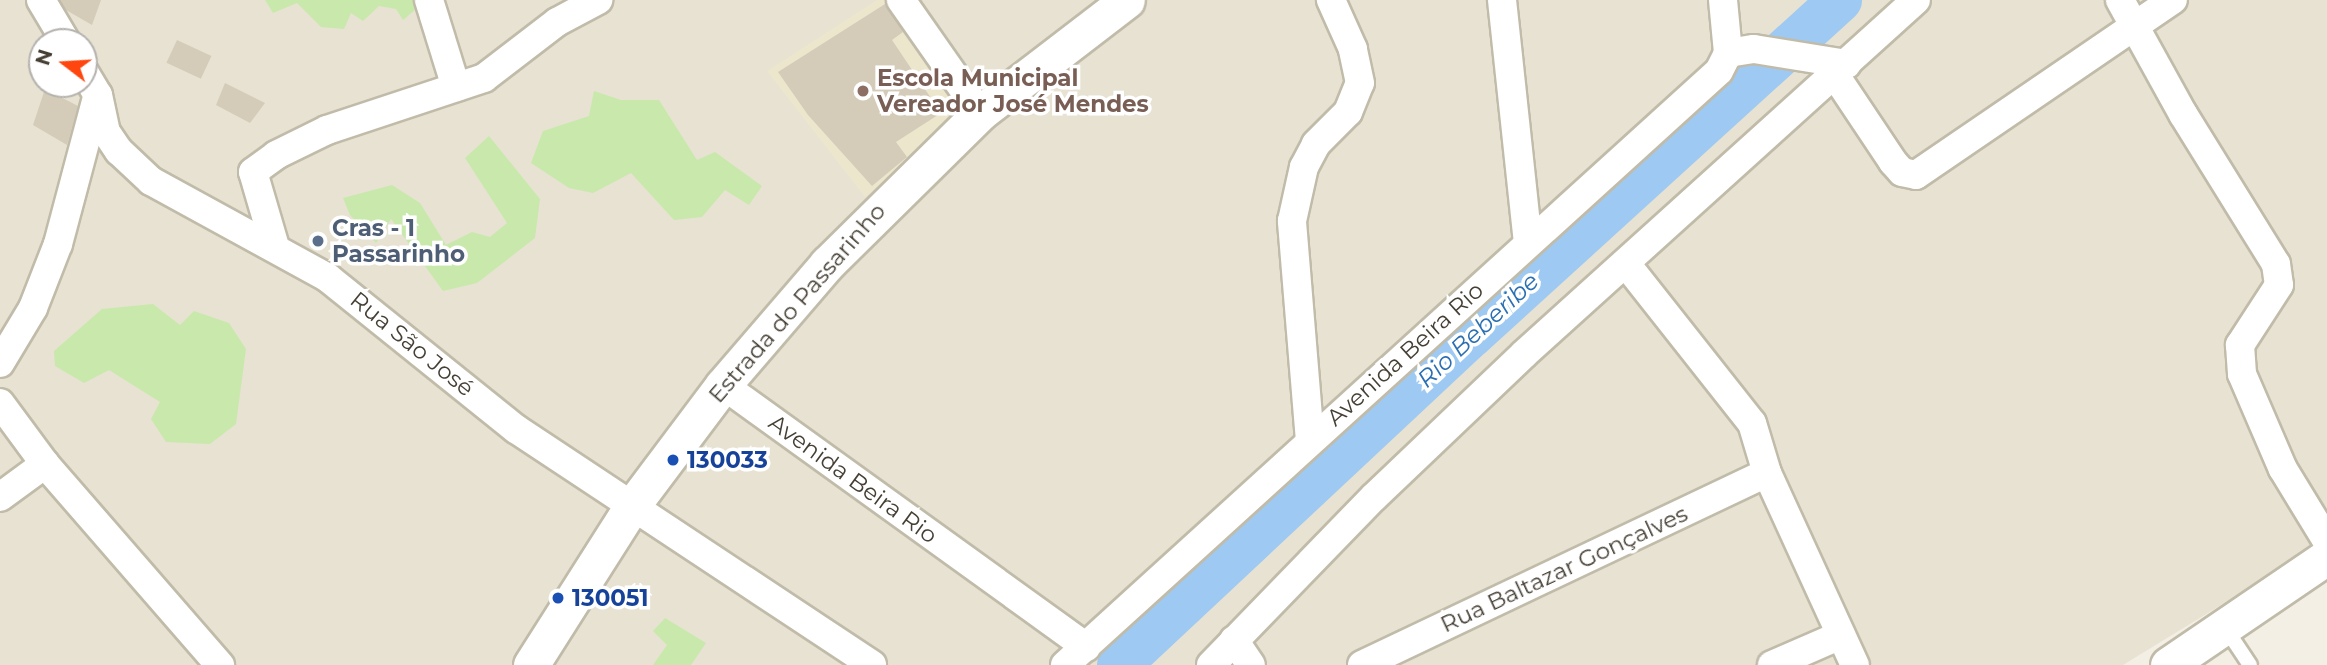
<!DOCTYPE html>
<meta charset="utf-8">
<style>
body{margin:0}
#map{position:relative;width:2327px;height:665px;overflow:hidden;background:#f3efe4;font-family:Montserrat,sans-serif}
div>[style]{position:absolute}
.residential>*{inset:0;background:#e7e2d2}
.education>*{inset:0;background:#ece6cd}
.green>*{inset:0;background:#c8e9ab}
.river>*{height:44px;margin:-22px;padding:0 22px;transform-origin:22px;border-radius:22px;background:#9dc9f2}
.building>*{inset:0;background:#d4ccb9;transform-origin:0 0}
.roads{filter:drop-shadow(2px 0 #c1bba9) drop-shadow(-2px 0 #c1bba9) drop-shadow(0 2px #c1bba9) drop-shadow(0 -2px #c1bba9)}
.service>*{height:14px;margin:-7px;padding:0 7px;transform-origin:7px;border-radius:7px;background:#fff}
.minor>*{height:28px;margin:-14px;padding:0 14px;transform-origin:14px;border-radius:14px;background:#fff}
.tertiary>*{height:35px;margin:-17.5px;padding:0 17.5px;transform-origin:17.5px;border-radius:17.5px;background:#fff}
.dots>*{width:19px;height:19px;translate:-50% -50%;box-sizing:border-box;border:4px solid #fff;border-radius:50%}
span{translate:-50% -50%;white-space:nowrap;text-align:center;line-height:1.15;-webkit-text-stroke:7px #fff;paint-order:stroke}
.education-label{font-size:23px;color:#785e54;font-weight:700}
.left{translate:0 -50%;text-align:left}
.service-label{font-size:23px;color:#4e5e75;font-weight:700}
.street-label{font-size:23px;color:#453f34}
.transit-label{font-size:23px;color:#164399;font-weight:700}
.water-label{font-size:24px;color:#2a6fb3;font-style:italic}
.north{position:absolute;left:28px;top:28px;width:70px;height:70px;box-sizing:border-box;background:#fff;border:2px solid #b5b2ae;border-radius:50%;rotate:287deg;font-size:19px;font-weight:700;line-height:28px;text-align:center;color:#453f34}
.north::after{content:'';display:block;margin:auto;width:24px;height:32px;background:#ff460e;clip-path:polygon(50% 0,100% 100%,50% 72%,0 100%)}
</style>
<div id="map">
<div class="residential">
<div style="clip-path:polygon(evenodd,0 0,2327px 0,2327px 540px,2123px 665px,0 665px,0 0,42px 42px,84px 42px,84px 84px,42px 84px,42px 42px)"></div>
</div>
<div class="education">
<div style="clip-path:polygon(877px 0,887px 0,958px 111px,918px 155px,865px 197px,767px 71px)"></div>
</div>
<div class="green">
<div style="clip-path:polygon(265px 0,415px 0,416px 9px,403px 20px,396px 9px,379px 6px,363px 21px,351px 13px,344px 29px,321px 27px,297px 3px,273px 13px)"></div>
<div style="clip-path:polygon(594px 91px,621px 100px,659px 100px,697px 160px,715px 152px,762px 186px,749px 205px,725px 190px,702px 217px,674px 220px,631px 173px,593px 193px,569px 188px,531px 163px,543px 131px,589px 116px)"></div>
<div style="clip-path:polygon(489px 136px,540px 199px,535px 238px,477px 283px,443px 291px,391px 219px,376px 243px,350px 215px,343px 198px,392px 185px,420px 203px,446px 245px,472px 232px,490px 237px,507px 223px,465px 158px)"></div>
<div style="clip-path:polygon(153px 304px,180px 325px,194px 311px,229px 323px,246px 349px,236px 424px,210px 444px,166px 442px,151px 419px,160px 402px,109px 370px,84px 383px,55px 366px,54px 351px,102px 309px)"></div>
<div style="clip-path:polygon(665px 618px,706px 643px,691px 665px,653px 665px,667px 645px,653px 631px)"></div>
</div>
<div class="river">
<div style="left:1119px;top:665px;width:482px;rotate:-43.1deg"></div>
<div style="left:1471px;top:336px;width:499px;rotate:-42.3deg"></div>
</div>
<div class="building">
<div style="clip-path:polygon(60px 0,101px 0,92px 25px,66px 10px)"></div>
<div style="clip-path:polygon(885px 4px,903px 32px,892px 40px,941px 113px,896px 142px,907px 157px,872px 186px,808px 115px,778px 72px)"></div>
<div style="left:177px;top:40px;width:38px;height:25px;rotate:25deg"></div>
<div style="clip-path:polygon(225px 83px,265px 103px,250px 123px,216px 105px)"></div>
<div style="clip-path:polygon(45px 89px,78px 106px,67px 145px,33px 125px)"></div>
</div>
<div class="roads">
<div class="service">
<div style="left:2226px;top:629px;width:43px;rotate:56.3deg"></div>
</div>
<div class="minor">
<div style="left:41px;top:0;width:49px;rotate:59.2deg"></div>
<div style="left:429px;top:0;width:91px;rotate:72.8deg"></div>
<div style="left:901px;top:0;width:138px;rotate:55deg"></div>
<div style="left:1502px;top:0;width:244px;rotate:83.9deg"></div>
<div style="left:2120px;top:0;width:130px;rotate:61.1deg"></div>
<div style="left:2183px;top:114px;width:176px;rotate:58.2deg"></div>
<div style="left:2276px;top:264px;width:21px;rotate:82deg"></div>
<div style="left:2279px;top:285px;width:72px;rotate:123deg"></div>
<div style="left:2240px;top:345px;width:29px;rotate:86deg"></div>
<div style="left:2242px;top:374px;width:103px;rotate:66.7deg"></div>
<div style="left:2283px;top:469px;width:84px;rotate:58.6deg"></div>
<div style="left:1728px;top:53px;width:26px;rotate:-9deg"></div>
<div style="left:1754px;top:49px;width:94px;rotate:9.2deg"></div>
<div style="left:84px;top:72px;width:27px;rotate:59deg"></div>
<div style="left:98px;top:95px;width:38px;rotate:78deg"></div>
<div style="left:106px;top:132px;width:23px;rotate:56deg"></div>
<div style="left:119px;top:151px;width:44px;rotate:43.2deg"></div>
<div style="left:151px;top:181px;width:202px;rotate:28.7deg"></div>
<div style="left:328px;top:278px;width:241px;rotate:38.8deg"></div>
<div style="left:516px;top:429px;width:427px;rotate:33.5deg"></div>
<div style="left:1835px;top:75px;width:105px;rotate:56.3deg"></div>
<div style="left:1893px;top:162px;width:13px;rotate:48deg"></div>
<div style="left:1902px;top:172px;width:14px;rotate:12deg"></div>
<div style="left:1916px;top:175px;width:311px;rotate:-34.3deg"></div>
<div style="left:275px;top:247px;width:78px;rotate:-106.3deg"></div>
<div style="left:253px;top:172px;width:29px;rotate:-36deg"></div>
<div style="left:276px;top:155px;width:57px;rotate:-26.1deg"></div>
<div style="left:327px;top:130px;width:165px;rotate:-18.3deg"></div>
<div style="left:484px;top:78px;width:92px;rotate:-37.5deg"></div>
<div style="left:557px;top:22px;width:47px;rotate:-28.2deg"></div>
<div style="left:1627px;top:265px;width:201px;rotate:51.7deg"></div>
<div style="left:1752px;top:423px;width:52px;rotate:73.3deg"></div>
<div style="left:1767px;top:473px;width:211px;rotate:65.4deg"></div>
<div style="left:0;top:363px;width:64px;rotate:-59deg"></div>
<div style="left:33px;top:308px;width:69px;rotate:-68.7deg"></div>
<div style="left:58px;top:244px;width:148px;rotate:-75.1deg"></div>
<div style="left:723px;top:385px;width:448px;rotate:35.8deg"></div>
<div style="left:0;top:403px;width:76px;rotate:53.6deg"></div>
<div style="left:45px;top:464px;width:267px;rotate:49deg"></div>
<div style="left:1310px;top:441px;width:221px;rotate:-94.7deg"></div>
<div style="left:1292px;top:221px;width:55px;rotate:-77.5deg"></div>
<div style="left:1304px;top:167px;width:26px;rotate:-62deg"></div>
<div style="left:1316px;top:144px;width:45px;rotate:-45deg"></div>
<div style="left:1348px;top:112px;width:31px;rotate:-68deg"></div>
<div style="left:1360px;top:83px;width:35px;rotate:-102deg"></div>
<div style="left:1353px;top:49px;width:54px;rotate:-114.2deg"></div>
<div style="left:0;top:497px;width:56px;rotate:-36.3deg"></div>
<div style="left:1234px;top:640px;width:30px;rotate:56deg"></div>
<div style="left:1065px;top:665px;width:883px;rotate:-42.25deg"></div>
<div style="left:1719px;top:71px;width:20px;rotate:-63deg"></div>
<div style="left:1728px;top:53px;width:53px;rotate:-95.4deg"></div>
<div style="left:1211px;top:665px;width:234px;rotate:-45.9deg"></div>
<div style="left:1374px;top:497px;width:207px;rotate:-43.6deg"></div>
<div style="left:1524px;top:354px;width:528px;rotate:-42.08deg"></div>
<div style="left:1362px;top:665px;width:448px;rotate:-25.4deg"></div>
<div style="left:1772px;top:665px;width:75px;rotate:-23.5deg"></div>
</div>
<div class="tertiary">
<div style="left:531px;top:665px;width:188px;rotate:-57.6deg"></div>
<div style="left:632px;top:506px;width:151px;rotate:-53.1deg"></div>
<div style="left:723px;top:385px;width:160px;rotate:-49.3deg"></div>
<div style="left:827px;top:264px;width:215px;rotate:-44.6deg"></div>
<div style="left:980px;top:113px;width:185px;rotate:-37.5deg"></div>
<div style="left:2168px;top:665px;width:192px;rotate:-34.2deg"></div>
</div>
</div>
<div class="dots">
<div style="left:863px;top:91px;background:#8d6e63"></div>
<div style="left:318px;top:241px;background:#5c6f8a"></div>
<div style="left:673px;top:460px;background:#1a4fb4"></div>
<div style="left:558px;top:598px;background:#1a4fb4"></div>
</div>
<div class="education-label">
<span class="left" style="left:877px;top:91px">Escola Municipal<br>Vereador José Mendes</span>
</div>
<div class="service-label">
<span class="left" style="left:332px;top:241px">Cras - 1<br>Passarinho</span>
</div>
<div class="street-label">
<span style="left:797px;top:303px;rotate:-49deg">Estrada do Passarinho</span>
<span style="left:412px;top:344px;rotate:39deg">Rua São José</span>
<span style="left:1405px;top:354px;rotate:-42deg">Avenida Beira Rio</span>
<span style="left:853px;top:479px;rotate:36deg">Avenida Beira Rio</span>
<span style="left:1564px;top:569px;rotate:-25deg">Rua Baltazar Gonçalves</span>
</div>
<div class="transit-label">
<span class="left" style="left:687px;top:460px">130033</span>
<span class="left" style="left:572px;top:598px">130051</span>
</div>
<div class="water-label">
<span style="left:1478px;top:330px;rotate:-43deg">Rio Beberibe</span>
</div>
<div class="north">N</div>
</div>
